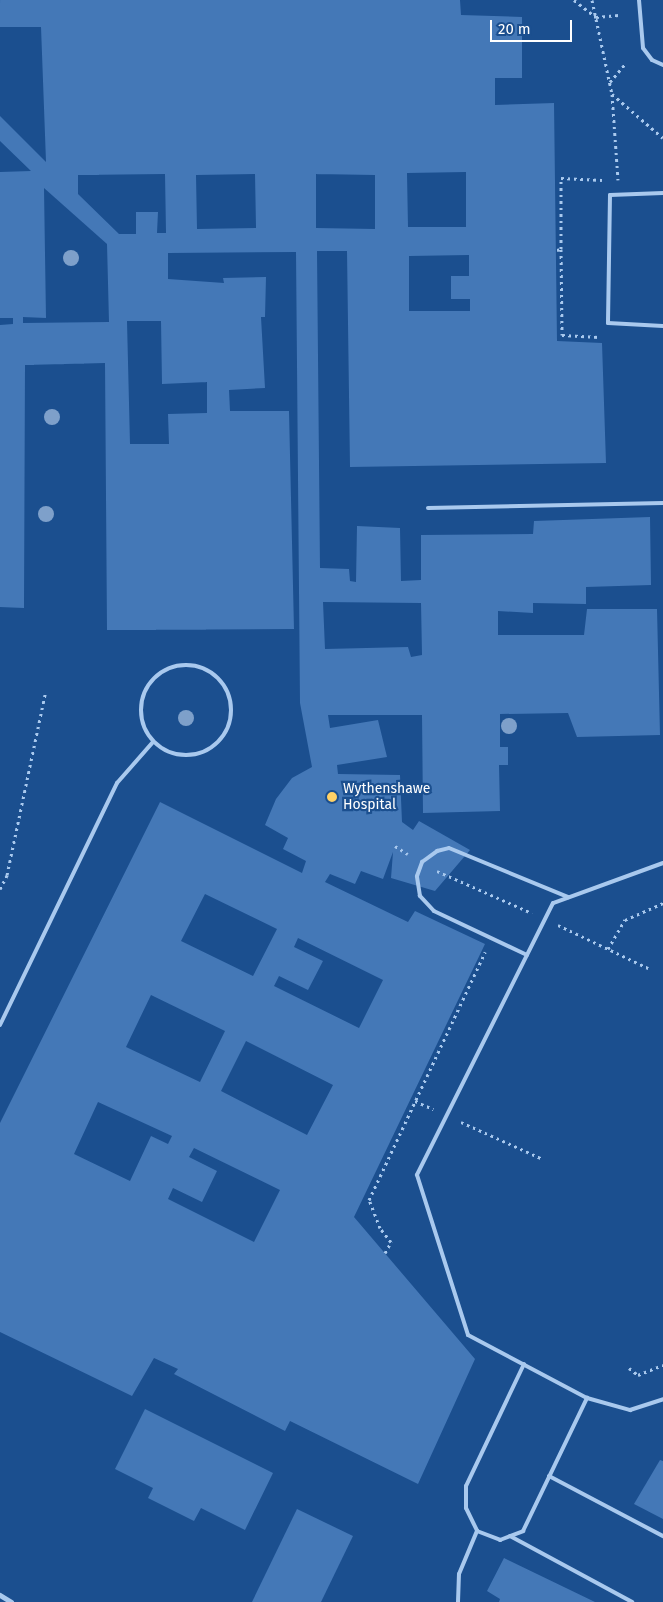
<!DOCTYPE html>
<style>
body{margin:0}
#map{position:relative;width:663px;height:1602px;overflow:hidden;background:#1b4f8f;font-family:"Fira Sans",sans-serif}
div>[style]{position:absolute}
.building>*{inset:0;background:#4478b7}
.path>*{height:3px;margin-top:-1.5px;transform-origin:0;background:repeating-linear-gradient(90deg,#a9c9ee 0 2.5px,transparent 0 6.5px)}
.service>*{height:4px;margin:-2px;padding:0 2px;transform-origin:2px;border-radius:2px;background:#a9c9ee}
.service>.ring{margin:-2px;padding:0;box-sizing:content-box;background:none;border:4px solid #a9c9ee;border-radius:50%}
.minor>*{height:5px;margin:-2.5px;padding:0 2.5px;transform-origin:2.5px;border-radius:2.5px;background:#a9c9ee}
.trees>*{width:16px;height:16px;margin:-8px;border-radius:50%;background:#7ea0ca}
.dots>*{width:14px;height:14px;translate:-50% -50%;box-sizing:border-box;border:2px solid #1b4f8f;border-radius:50%}
span{translate:-50% -50%;white-space:nowrap;text-align:center;line-height:1.15;-webkit-text-stroke:4.5px #1b4f8f;paint-order:stroke}
.poi-label{font-size:14px;color:#fff}
.left{translate:0 -50%;text-align:left}
.scale{position:absolute;left:490px;top:20px;width:82px;height:22px;box-sizing:border-box;border:2px solid #fff;border-top:0;padding-left:6px;font-size:15px;line-height:18px;white-space:nowrap;color:#fff;-webkit-text-stroke:4px #1b4f8f;paint-order:stroke}
</style>
<div id="map">
<div class="building">
<div style="clip-path:polygon(evenodd,0 0,460px 0,461px 15px,522px 17px,522px 78px,495px 78px,495px 105px,554px 103px,557px 341px,602px 343px,606px 463px,350px 467px,347px 251px,317px 251px,320px 568px,349px 569px,350px 581px,356px 582px,357px 526px,400px 528px,401px 581px,421px 580px,421px 535px,533px 534px,534px 521px,650px 517px,651px 585px,586px 587px,586px 604px,533px 603px,533px 613px,498px 611px,498px 635px,584px 635px,587px 609px,657px 609px,660px 735px,577px 737px,568px 713px,500px 714px,500px 747px,508px 747px,508px 765px,499px 765px,500px 811px,423px 813px,422px 715px,328px 715px,330px 728px,378px 720px,387px 757px,337px 765px,338px 774px,400px 775px,402px 822px,413px 830px,419px 821px,470px 850px,435px 891px,391px 878px,393px 852px,383px 879px,361px 871px,355px 884px,330px 874px,325px 882px,408px 922px,415px 911px,485px 944px,354px 1217px,475px 1359px,418px 1484px,290px 1421px,285px 1431px,174px 1374px,178px 1369px,154px 1358px,132px 1396px,0 1332px,0 1123px,160px 802px,302px 873px,306px 861px,283px 849px,288px 838px,265px 825px,276px 799px,292px 778px,312px 767px,300px 703px,296px 252px,168px 253px,168px 279px,224px 283px,223px 278px,266px 277px,265px 317px,261px 317px,265px 388px,229px 390px,230px 411px,289px 411px,294px 629px,107px 630px,105px 363px,25px 365px,24px 608px,0 607px,0 325px,13px 324px,13px 318px,0 318px,0 172px,31px 171px,0 141px,0 116px,46px 162px,41px 27px,0 27px,0 0,466px 172px,466px 227px,408px 227px,407px 173px,466px 172px,0 0,165px 174px,166px 233px,157px 233px,158px 212px,136px 212px,136px 234px,119px 234px,78px 194px,78px 175px,165px 174px,0 0,255px 174px,256px 228px,197px 229px,196px 175px,255px 174px,0 0,316px 174px,375px 175px,375px 229px,316px 228px,316px 174px,0 0,44px 188px,107px 244px,109px 322px,23px 323px,23px 317px,46px 318px,44px 188px,0 0,469px 255px,469px 276px,451px 276px,451px 299px,470px 299px,470px 311px,409px 311px,409px 256px,469px 255px,0 0,127px 321px,161px 321px,162px 384px,207px 382px,207px 413px,168px 414px,169px 444px,130px 444px,127px 321px,0 0,323px 602px,421px 603px,422px 655px,411px 657px,408px 647px,325px 649px,323px 602px,0 0,205px 894px,277px 929px,253px 976px,181px 941px,205px 894px,0 0,298px 938px,383px 980px,359px 1028px,274px 986px,279px 976px,308px 990px,323px 961px,294px 947px,298px 938px,0 0,151px 995px,225px 1031px,200px 1082px,126px 1047px,151px 995px,0 0,246px 1041px,333px 1085px,307px 1135px,221px 1091px,246px 1041px,0 0,98px 1102px,172px 1136px,168px 1144px,151px 1136px,130px 1181px,74px 1154px,98px 1102px,0 0,194px 1148px,280px 1190px,254px 1242px,168px 1199px,173px 1188px,202px 1202px,217px 1171px,189px 1157px,194px 1148px)"></div>
<div style="clip-path:polygon(145px 1409px,273px 1473px,245px 1530px,201px 1508px,194px 1521px,148px 1498px,153px 1488px,115px 1469px)"></div>
<div style="clip-path:polygon(660px 1460px,663px 1461px,663px 1519px,634px 1504px)"></div>
<div style="clip-path:polygon(297px 1509px,353px 1536px,321px 1602px,252px 1602px)"></div>
<div style="clip-path:polygon(504px 1558px,595px 1602px,499px 1602px,500px 1599px,487px 1591px)"></div>
</div>
<div class="path">
<div style="left:574px;top:0;width:28px;rotate:38deg"></div>
<div style="left:596px;top:17px;width:23px;rotate:-5deg"></div>
<div style="left:592px;top:0;width:96px;rotate:78deg"></div>
<div style="left:612px;top:94px;width:67px;rotate:40.8deg"></div>
<div style="left:610px;top:82px;width:23px;rotate:-50deg"></div>
<div style="left:612px;top:94px;width:86px;rotate:86deg"></div>
<div style="left:561px;top:249px;width:86px;rotate:89.3deg"></div>
<div style="left:562px;top:335px;width:37px;rotate:3deg"></div>
<div style="left:557px;top:250px;width:4px;rotate:-14deg"></div>
<div style="left:561px;top:249px;width:71px;rotate:-90deg"></div>
<div style="left:561px;top:178px;width:41px;rotate:2.8deg"></div>
<div style="left:395px;top:846px;width:15px;rotate:32deg"></div>
<div style="left:437px;top:871px;width:104px;rotate:23.9deg"></div>
<div style="left:0;top:889px;width:16px;rotate:-63deg"></div>
<div style="left:7px;top:875px;width:185px;rotate:-78.1deg"></div>
<div style="left:558px;top:925px;width:100px;rotate:25.5deg"></div>
<div style="left:608px;top:949px;width:34px;rotate:-60deg"></div>
<div style="left:625px;top:920px;width:42px;rotate:-24.1deg"></div>
<div style="left:415px;top:1101px;width:20px;rotate:24deg"></div>
<div style="left:461px;top:1122px;width:90px;rotate:24.3deg"></div>
<div style="left:385px;top:1253px;width:13px;rotate:-61deg"></div>
<div style="left:391px;top:1242px;width:18px;rotate:-128deg"></div>
<div style="left:380px;top:1228px;width:30px;rotate:-111deg"></div>
<div style="left:369px;top:1200px;width:274px;rotate:-64.9deg"></div>
<div style="left:629px;top:1368px;width:11px;rotate:38deg"></div>
<div style="left:638px;top:1375px;width:27px;rotate:-22deg"></div>
</div>
<div class="service">
<div style="left:639px;top:0;width:48px;rotate:85.2deg"></div>
<div style="left:643px;top:48px;width:15px;rotate:53deg"></div>
<div style="left:652px;top:60px;width:12px;rotate:24deg"></div>
<div style="left:663px;top:193px;width:53px;rotate:177.8deg"></div>
<div style="left:610px;top:195px;width:128px;rotate:90.9deg"></div>
<div style="left:608px;top:323px;width:55px;rotate:3.1deg"></div>
<div style="left:428px;top:508px;width:235px;rotate:-1.2deg"></div>
<div class="ring" style="left:141px;top:665px;width:86px;height:86px"></div>
<div style="left:663px;top:863px;width:117px;rotate:160deg"></div>
<div style="left:553px;top:903px;width:304px;rotate:116.6deg"></div>
<div style="left:417px;top:1175px;width:168px;rotate:72.3deg"></div>
<div style="left:468px;top:1335px;width:135px;rotate:27.9deg"></div>
<div style="left:587px;top:1398px;width:45px;rotate:15.6deg"></div>
<div style="left:630px;top:1410px;width:35px;rotate:-18deg"></div>
<div style="left:527px;top:955px;width:103px;rotate:-154.7deg"></div>
<div style="left:434px;top:911px;width:21px;rotate:-133deg"></div>
<div style="left:420px;top:896px;width:20px;rotate:-99deg"></div>
<div style="left:417px;top:876px;width:15px;rotate:-70deg"></div>
<div style="left:422px;top:862px;width:19px;rotate:-36deg"></div>
<div style="left:437px;top:851px;width:12px;rotate:-14deg"></div>
<div style="left:449px;top:848px;width:129px;rotate:22.4deg"></div>
<div style="left:0;top:1025px;width:269px;rotate:-64.2deg"></div>
<div style="left:117px;top:783px;width:55px;rotate:-48.7deg"></div>
<div style="left:524px;top:1364px;width:135px;rotate:115.4deg"></div>
<div style="left:466px;top:1486px;width:22px;rotate:90deg"></div>
<div style="left:466px;top:1508px;width:25px;rotate:64deg"></div>
<div style="left:477px;top:1531px;width:25px;rotate:21deg"></div>
<div style="left:500px;top:1540px;width:25px;rotate:-21deg"></div>
<div style="left:523px;top:1531px;width:148px;rotate:-64.3deg"></div>
<div style="left:549px;top:1476px;width:129px;rotate:27.8deg"></div>
<div style="left:510px;top:1536px;width:139px;rotate:28.4deg"></div>
<div style="left:458px;top:1602px;width:28px;rotate:-88deg"></div>
<div style="left:459px;top:1574px;width:47px;rotate:-67.3deg"></div>
</div>
<div class="minor">
<div style="left:0;top:1595px;width:13px;rotate:32deg"></div>
</div>
<div class="trees">
<div style="left:71px;top:258px"></div>
<div style="left:52px;top:417px"></div>
<div style="left:46px;top:514px"></div>
<div style="left:186px;top:718px"></div>
<div style="left:509px;top:726px"></div>
</div>
<div class="dots">
<div style="left:332px;top:797px;background:#ffd166"></div>
</div>
<div class="poi-label">
<span class="left" style="left:343px;top:797px">Wythenshawe<br>Hospital</span>
</div>
<div class="scale">20 m</div>
</div>
